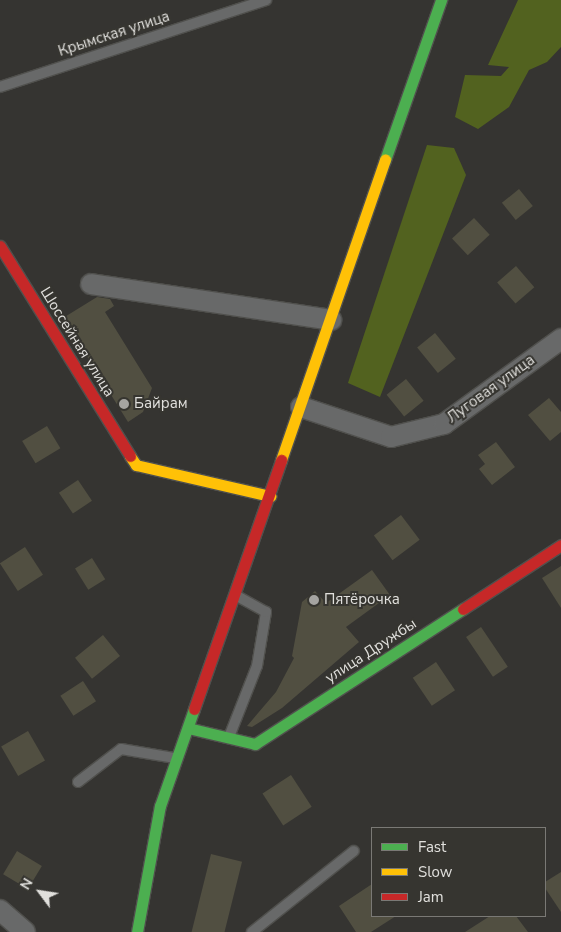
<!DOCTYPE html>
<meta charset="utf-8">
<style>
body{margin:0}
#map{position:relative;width:561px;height:932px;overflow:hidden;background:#353431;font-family:"Nunito Sans",sans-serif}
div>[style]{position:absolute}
.forest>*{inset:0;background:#52621f}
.building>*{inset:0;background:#514f41;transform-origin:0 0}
.roads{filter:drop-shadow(1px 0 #50504d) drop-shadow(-1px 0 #50504d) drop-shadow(0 1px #50504d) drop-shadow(0 -1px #50504d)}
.lane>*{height:10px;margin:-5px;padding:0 5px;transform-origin:5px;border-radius:5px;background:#686969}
.street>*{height:20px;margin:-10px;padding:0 10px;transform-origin:10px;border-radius:10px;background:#686969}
.fast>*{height:11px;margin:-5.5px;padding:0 5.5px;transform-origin:5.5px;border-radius:5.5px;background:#4caf50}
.slow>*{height:11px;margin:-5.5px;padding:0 5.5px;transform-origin:5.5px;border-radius:5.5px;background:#ffc107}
.jam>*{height:11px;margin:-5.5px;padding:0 5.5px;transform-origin:5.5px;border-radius:5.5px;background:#c62828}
.dots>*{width:14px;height:14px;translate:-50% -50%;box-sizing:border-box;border:2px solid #363530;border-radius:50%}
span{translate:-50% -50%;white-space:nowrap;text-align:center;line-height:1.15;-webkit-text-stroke:4px #363530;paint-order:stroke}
.street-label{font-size:15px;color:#e1e0dd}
.poi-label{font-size:15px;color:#e1e0dd}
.left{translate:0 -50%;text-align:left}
.legend{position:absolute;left:371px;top:827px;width:175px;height:90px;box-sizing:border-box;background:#363530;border:1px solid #7a7975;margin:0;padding:6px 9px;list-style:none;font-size:15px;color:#e1e0dd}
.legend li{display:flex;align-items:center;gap:10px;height:25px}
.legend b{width:25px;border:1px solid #7a7975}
.north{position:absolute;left:15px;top:867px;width:50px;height:50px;-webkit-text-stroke:4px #363530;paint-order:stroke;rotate:301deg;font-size:14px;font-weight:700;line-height:20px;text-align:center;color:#e1e0dd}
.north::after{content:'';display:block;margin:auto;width:18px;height:22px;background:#e1e0dd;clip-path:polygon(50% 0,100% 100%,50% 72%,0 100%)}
</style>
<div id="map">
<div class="forest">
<div style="clip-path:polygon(518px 0,561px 0,561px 47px,547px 62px,529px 70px,509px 107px,478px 129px,455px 117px,465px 75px,501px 76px,509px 67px,488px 65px)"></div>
<div style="clip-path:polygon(427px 145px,454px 148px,466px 175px,380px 397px,348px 383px)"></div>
</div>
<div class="building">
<div style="left:519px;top:189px;width:22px;height:22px;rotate:51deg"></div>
<div style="left:474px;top:218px;width:23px;height:30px;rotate:47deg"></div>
<div style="left:516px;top:266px;width:28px;height:25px;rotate:49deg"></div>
<div style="clip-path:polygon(97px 297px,110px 299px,114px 306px,105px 312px,152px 388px,143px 412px,128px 422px,63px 318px)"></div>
<div style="left:435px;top:333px;width:33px;height:23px;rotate:51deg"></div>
<div style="left:406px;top:379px;width:28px;height:25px;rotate:51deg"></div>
<div style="clip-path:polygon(549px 398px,561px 412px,561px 432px,550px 441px,528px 415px)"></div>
<div style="left:47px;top:426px;width:26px;height:29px;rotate:59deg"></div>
<div style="clip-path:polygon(496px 442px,515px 467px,492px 485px,479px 469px,485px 464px,478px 455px)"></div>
<div style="left:78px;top:480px;width:25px;height:23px;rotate:56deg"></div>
<div style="left:401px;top:515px;width:31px;height:34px;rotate:53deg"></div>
<div style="left:25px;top:547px;width:33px;height:30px;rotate:57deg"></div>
<div style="left:92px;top:558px;width:25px;height:20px;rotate:58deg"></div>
<div style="clip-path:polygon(561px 566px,561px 608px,542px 578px)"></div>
<div style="clip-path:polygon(372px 570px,390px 595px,346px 627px,359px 642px,282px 708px,252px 727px,247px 726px,276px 692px,294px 658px,292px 656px,302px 602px,315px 591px,326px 603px)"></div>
<div style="left:481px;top:627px;width:48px;height:18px;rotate:56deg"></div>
<div style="left:103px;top:635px;width:27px;height:36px;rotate:51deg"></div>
<div style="left:436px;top:662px;width:34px;height:28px;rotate:56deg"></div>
<div style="left:83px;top:681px;width:24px;height:27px;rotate:57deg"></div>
<div style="left:28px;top:731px;width:34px;height:31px;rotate:60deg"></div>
<div style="left:291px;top:775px;width:38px;height:34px;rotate:57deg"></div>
<div style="left:17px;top:851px;width:29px;height:27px;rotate:31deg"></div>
<div style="left:211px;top:854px;width:32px;height:81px;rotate:14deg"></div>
<div style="clip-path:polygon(561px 872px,561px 912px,545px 888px,545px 882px)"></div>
<div style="clip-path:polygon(372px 884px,372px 916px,396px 916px,371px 932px,356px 932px,339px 906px)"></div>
<div style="clip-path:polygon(490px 916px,516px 916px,528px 932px,465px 932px)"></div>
</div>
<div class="roads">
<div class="lane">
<div style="left:0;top:87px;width:280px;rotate:-18.1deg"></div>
<div style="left:229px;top:737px;width:76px;rotate:-68.5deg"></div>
<div style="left:257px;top:666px;width:55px;rotate:-80.5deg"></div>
<div style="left:266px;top:612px;width:35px;rotate:-151deg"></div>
<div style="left:78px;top:782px;width:54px;rotate:-37.5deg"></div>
<div style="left:121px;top:749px;width:55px;rotate:9.5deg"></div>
<div style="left:252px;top:932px;width:130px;rotate:-38.5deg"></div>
</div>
<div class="street">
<div style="left:91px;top:284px;width:243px;rotate:8.5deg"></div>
<div style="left:301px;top:407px;width:95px;rotate:18.4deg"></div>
<div style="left:391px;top:437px;width:55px;rotate:-13.8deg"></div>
<div style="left:444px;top:424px;width:145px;rotate:-36deg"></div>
<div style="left:0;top:910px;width:33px;rotate:41deg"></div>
</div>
<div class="fast">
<div style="left:385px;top:160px;width:170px;rotate:-70.7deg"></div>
<div style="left:188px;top:728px;width:69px;rotate:13.4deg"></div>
<div style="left:255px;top:744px;width:248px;rotate:-33deg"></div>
<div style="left:137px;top:932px;width:128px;rotate:-79.7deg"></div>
<div style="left:160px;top:806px;width:103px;rotate:-70.7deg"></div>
</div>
<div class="slow">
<div style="left:130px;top:456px;width:11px;rotate:56deg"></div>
<div style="left:136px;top:465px;width:138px;rotate:13deg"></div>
<div style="left:281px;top:460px;width:318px;rotate:-70.9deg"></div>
</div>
<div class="jam">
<div style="left:0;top:246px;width:247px;rotate:58.2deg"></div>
<div style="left:463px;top:609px;width:117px;rotate:-33.1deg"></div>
<div style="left:194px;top:709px;width:264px;rotate:-70.7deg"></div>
</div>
</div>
<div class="dots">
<div style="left:124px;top:404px;background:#a5a4a1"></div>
<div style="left:314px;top:600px;background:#a5a4a1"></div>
</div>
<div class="street-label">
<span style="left:114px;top:34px;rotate:-18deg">Крымская улица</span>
<span style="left:77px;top:342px;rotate:58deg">Шоссейная улица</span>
<span style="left:491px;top:389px;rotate:-36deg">Луговая улица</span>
<span style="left:371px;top:651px;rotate:-33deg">улица Дружбы</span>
</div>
<div class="poi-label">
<span class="left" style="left:134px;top:404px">Байрам</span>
<span class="left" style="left:324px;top:600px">Пятёрочка</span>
</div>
<ul class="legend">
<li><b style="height:6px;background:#4caf50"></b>Fast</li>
<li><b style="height:6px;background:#ffc107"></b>Slow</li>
<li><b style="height:6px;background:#c62828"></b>Jam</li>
</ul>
<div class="north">N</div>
</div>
